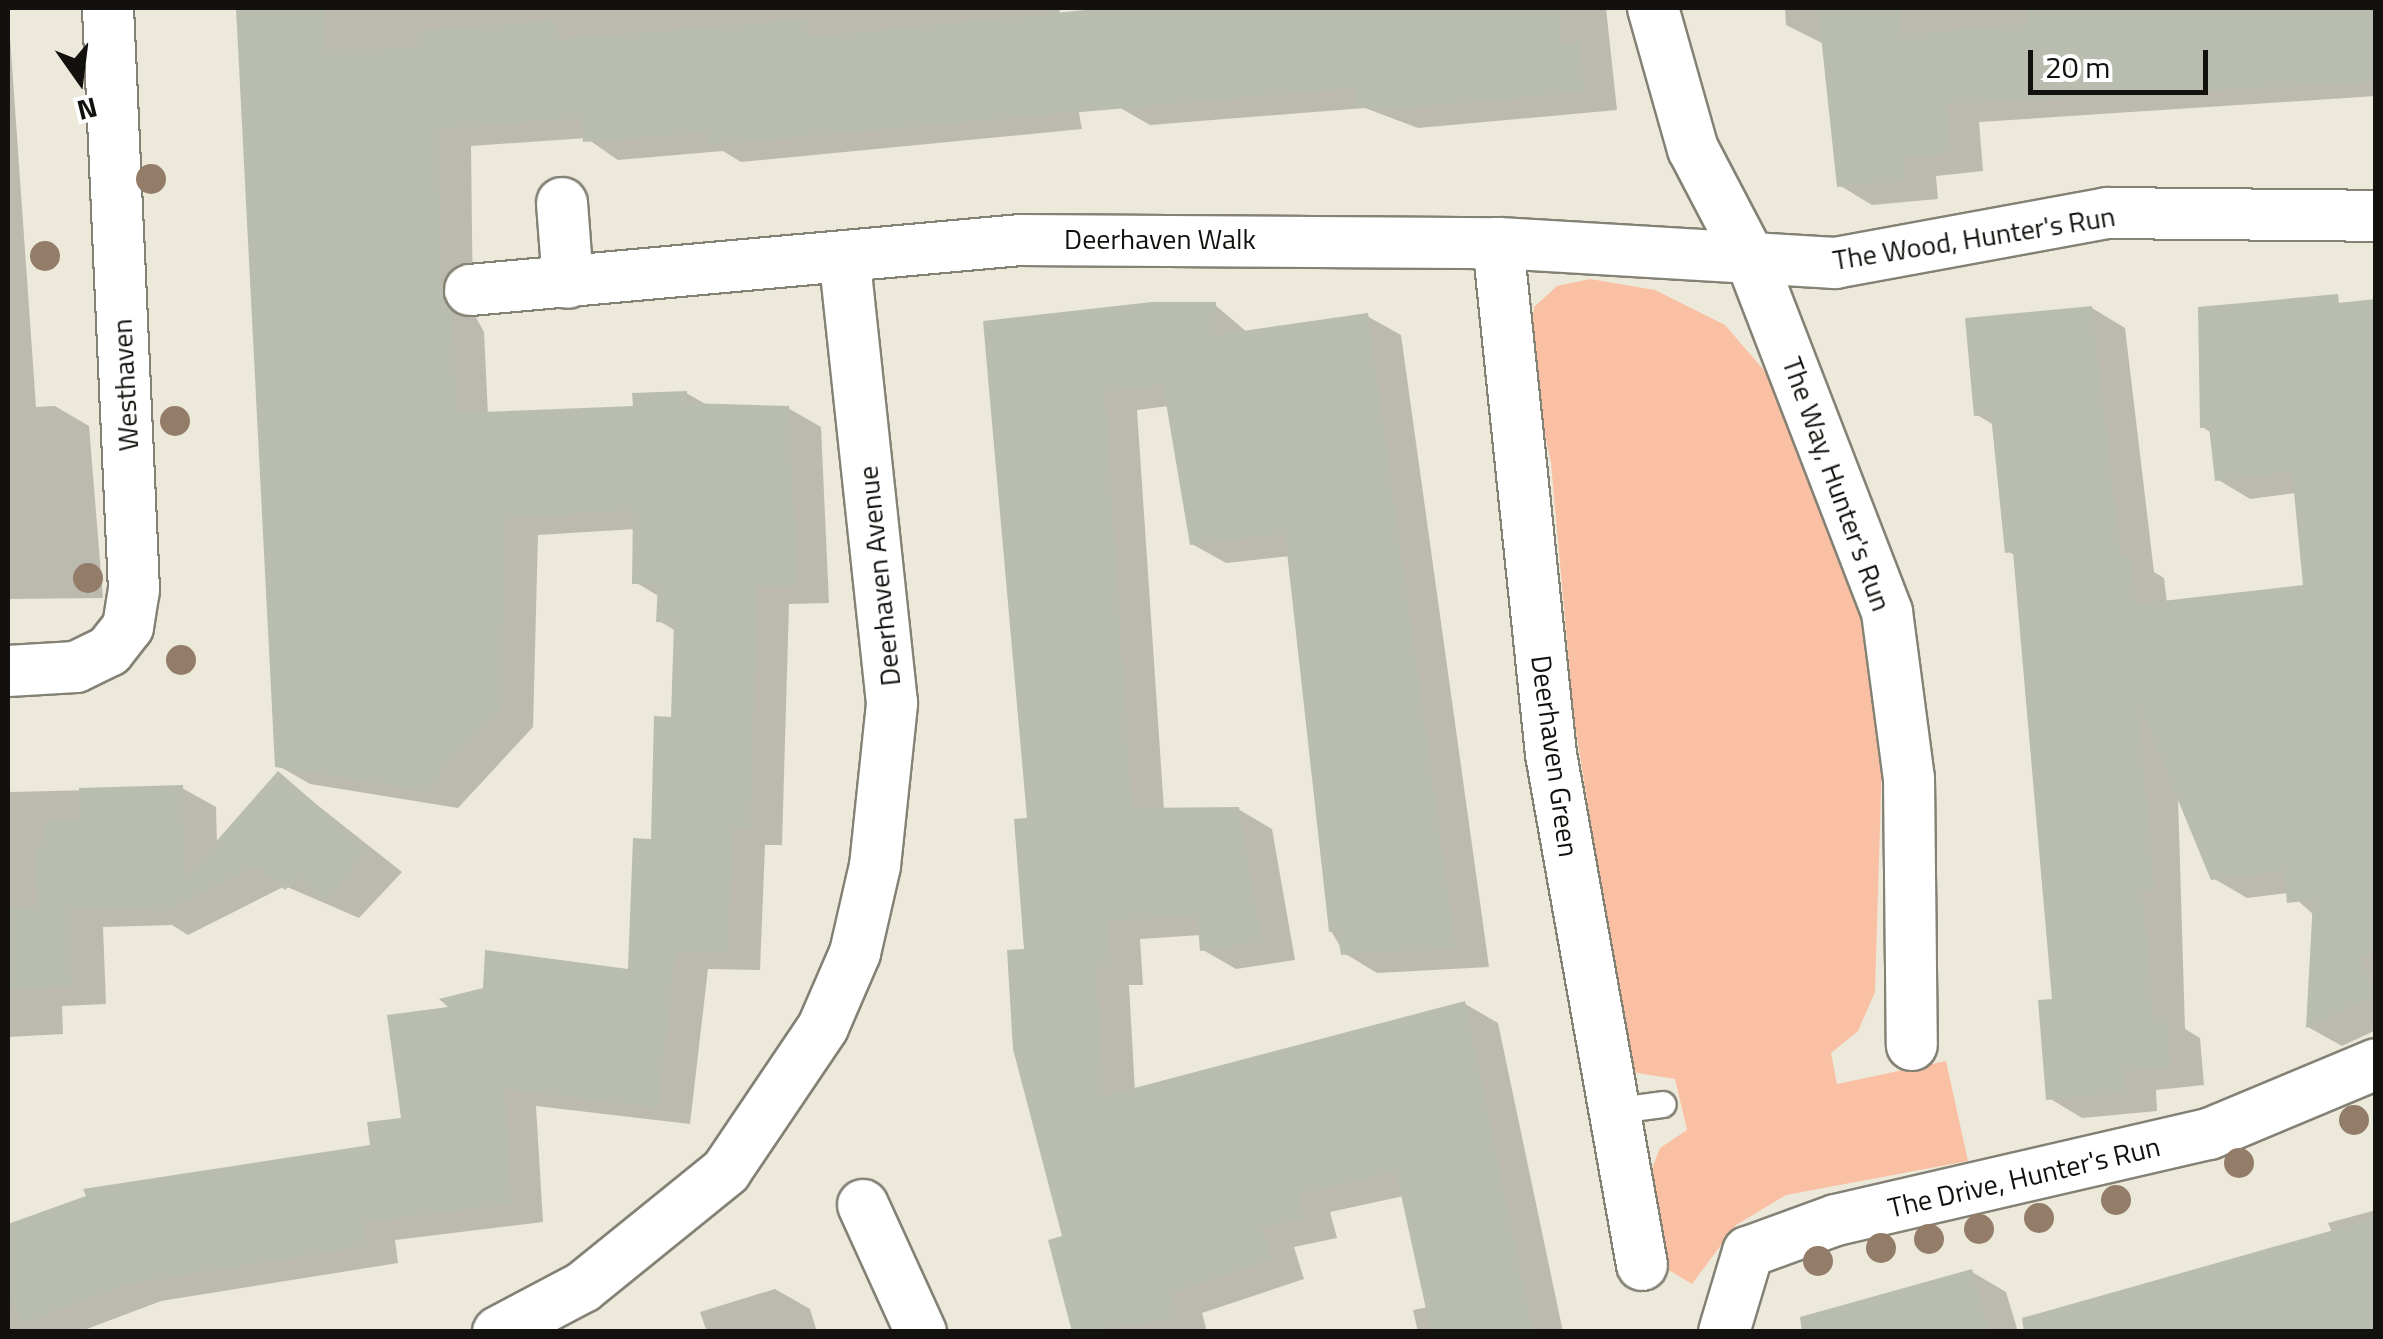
<!DOCTYPE html>
<style>
body{margin:0}
#map{position:relative;width:2383px;height:1339px;overflow:hidden;background:#ece9db;font-family:"Titillium Web",sans-serif}
div>[style]{position:absolute}
.green>*{inset:0;background:#fac0a3}
.shadow>*{inset:0;background:#0003}
.building>*{inset:0;background:#b9bdb0}
.roads{filter:drop-shadow(2px 0 #848175) drop-shadow(-2px 0 #848175) drop-shadow(0 2px #848175) drop-shadow(0 -2px #848175)}
.service>*{height:25px;margin:-12.5px;padding:0 12.5px;transform-origin:12.5px;border-radius:12.5px;background:#fff}
.minor>*{height:50px;margin:-25px;padding:0 25px;transform-origin:25px;border-radius:25px;background:#fff}
.trees>*{width:30px;height:30px;margin:-15px;border-radius:50%;background:#937c68}
span{translate:-50% -50%;white-space:nowrap;text-align:center;line-height:1.15;-webkit-text-stroke:8px #fff;paint-order:stroke}
.street-label{font-size:28px;color:#12110d}
.frame{position:absolute;inset:0;border:10px solid #12110d;pointer-events:none}
.north{position:absolute;left:30px;top:30px;width:100px;height:100px;-webkit-text-stroke:8px #fff;paint-order:stroke;rotate:166deg;font-size:28px;font-weight:700;line-height:40px;text-align:center;color:#12110d}
.north::after{content:'';display:block;margin:auto;width:35px;height:45px;background:#12110d;clip-path:polygon(50% 0,100% 100%,50% 72%,0 100%)}
.scale{position:absolute;left:2028px;top:50px;width:180px;height:45px;box-sizing:border-box;border:5px solid #12110d;border-top:0;padding-left:12px;font-size:30px;line-height:35px;white-space:nowrap;color:#12110d;-webkit-text-stroke:8px #fff;paint-order:stroke}
</style>
<div id="map">
<div class="green">
<div style="clip-path:polygon(1590px 279px,1655px 290px,1725px 325px,1768px 375px,1855px 584px,1882px 759px,1875px 992px,1858px 1031px,1831px 1053px,1837px 1084px,1946px 1061px,1968px 1161px,1786px 1195px,1736px 1225px,1692px 1284px,1652px 1260px,1641px 1197px,1660px 1148px,1687px 1130px,1675px 1079px,1631px 1072px,1574px 719px,1551px 463px,1529px 358px,1534px 307px,1557px 286px)"></div>
</div>
<div class="shadow">
<div style="clip-path:polygon(8px 8px,36px 407px,55px 406px,89px 426px,103px 598px,8px 599px)"></div>
<div style="clip-path:polygon(240px 8px,1059px 8px,1082px 129px,741px 162px,723px 151px,618px 160px,586px 138px,471px 146px,473px 312px,484px 332px,488px 415px,635px 408px,686px 393px,709px 406px,788px 408px,821px 427px,829px 603px,789px 604px,782px 845px,765px 845px,760px 970px,708px 969px,690px 1124px,536px 1106px,543px 1222px,395px 1240px,398px 1263px,161px 1301px,79px 1332px,8px 1332px,8px 1227px,89px 1197px,372px 1147px,404px 1120px,454px 1009px,631px 972px,673px 719px,676px 631px,659px 621px,660px 597px,635px 582px,635px 529px,538px 535px,533px 727px,458px 808px,310px 784px,277px 765px)"></div>
<div style="clip-path:polygon(1606px 8px,1617px 110px,1418px 128px,1365px 108px,1150px 125px,1117px 106px,1108px 10px)"></div>
<div style="clip-path:polygon(1785px 8px,2376px 8px,2376px 96px,1979px 122px,1983px 171px,1936px 176px,1938px 199px,1872px 205px,1839px 185px,1824px 44px,1786px 25px)"></div>
<div style="clip-path:polygon(2376px 301px,2376px 1030px,2342px 1046px,2308px 1027px,2314px 915px,2289px 893px,2247px 898px,2213px 878px,2178px 797px,2185px 1029px,2200px 1038px,2204px 1085px,2156px 1090px,2157px 1111px,2082px 1118px,2049px 1098px,2055px 1001px,2016px 556px,2007px 551px,1994px 425px,1977px 415px,2092px 308px,2125px 328px,2154px 572px,2164px 578px,2167px 603px,2306px 588px,2296px 493px,2250px 499px,2217px 479px,2212px 433px,2202px 427px,2201px 310px)"></div>
<div style="clip-path:polygon(1215px 305px,1248px 333px,1367px 316px,1401px 335px,1489px 967px,1377px 973px,1344px 953px,1331px 931px,1290px 556px,1226px 563px,1192px 544px,1169px 406px,1137px 410px,1164px 810px,1238px 809px,1272px 829px,1295px 960px,1236px 969px,1203px 950px,1201px 935px,1140px 939px,1143px 985px,1129px 985px,1135px 1091px,1465px 1004px,1498px 1023px,1563px 1332px,1418px 1332px,1413px 1310px,1429px 1307px,1404px 1196px,1330px 1212px,1337px 1238px,1294px 1247px,1304px 1279px,1202px 1313px,1207px 1332px,1074px 1332px,1027px 951px,1030px 820px,986px 323px)"></div>
<div style="clip-path:polygon(278px 774px,402px 872px,359px 918px,285px 886px,188px 935px,172px 925px,103px 927px,106px 1004px,62px 1006px,63px 1034px,8px 1037px,8px 792px,182px 788px,216px 807px,217px 844px)"></div>
<div style="clip-path:polygon(2376px 1210px,2376px 1332px,2328px 1223px)"></div>
<div style="clip-path:polygon(1972px 1272px,2006px 1292px,2018px 1332px,1889px 1332px)"></div>
<div style="clip-path:polygon(775px 1289px,810px 1309px,817px 1332px,707px 1332px,700px 1312px)"></div>
</div>
<div class="building">
<div style="clip-path:polygon(236px 8px,323px 8px,325px 50px,418px 47px,416px 31px,557px 20px,558px 39px,806px 19px,808px 37px,1106px 8px,1560px 8px,1562px 44px,1580px 42px,1585px 92px,1382px 110px,1356px 106px,1354px 88px,707px 145px,706px 133px,583px 142px,581px 118px,439px 129px,441px 292px,452px 311px,458px 413px,633px 406px,632px 393px,687px 391px,687px 403px,789px 406px,798px 586px,757px 586px,751px 828px,733px 828px,728px 953px,676px 952px,658px 1108px,505px 1089px,511px 1204px,364px 1222px,367px 1246px,128px 1284px,21px 1324px,8px 1286px,8px 1224px,86px 1196px,83px 1189px,370px 1145px,367px 1122px,401px 1118px,387px 1015px,448px 1007px,439px 999px,483px 988px,485px 950px,628px 969px,633px 838px,651px 839px,654px 716px,671px 717px,674px 623px,656px 622px,658px 584px,632px 584px,633px 511px,506px 518px,502px 708px,425px 791px,275px 767px)"></div>
<div style="clip-path:polygon(1818px 8px,1900px 8px,1902px 34px,2028px 24px,2027px 8px,2376px 8px,2376px 82px,1946px 104px,1951px 153px,1904px 158px,1906px 181px,1837px 187px)"></div>
<div style="clip-path:polygon(2338px 294px,2339px 303px,2376px 299px,2376px 952px,2360px 959px,2376px 995px,2306px 1028px,2313px 900px,2287px 903px,2284px 871px,2211px 880px,2138px 703px,2155px 890px,2143px 891px,2153px 1017px,2167px 1016px,2171px 1067px,2123px 1071px,2125px 1093px,2046px 1100px,2038px 1000px,2052px 999px,2013px 552px,2005px 553px,1991px 415px,1974px 416px,1965px 318px,2092px 306px,2121px 557px,2131px 556px,2136px 604px,2303px 585px,2292px 472px,2215px 481px,2209px 427px,2200px 428px,2198px 307px)"></div>
<div style="clip-path:polygon(1152px 302px,1216px 302px,1215px 335px,1368px 313px,1456px 949px,1341px 955px,1337px 931px,1329px 932px,1285px 534px,1190px 545px,1163px 385px,1105px 392px,1132px 808px,1239px 807px,1262px 942px,1200px 951px,1197px 915px,1108px 921px,1111px 967px,1096px 967px,1104px 1096px,1465px 1001px,1533px 1332px,1431px 1332px,1396px 1172px,1298px 1194px,1305px 1219px,1262px 1228px,1272px 1260px,1170px 1294px,1177px 1319px,1072px 1332px,1048px 1240px,1062px 1236px,1013px 1049px,1007px 950px,1024px 949px,1014px 819px,1027px 818px,983px 321px)"></div>
<div style="clip-path:polygon(278px 771px,370px 851px,324px 901px,297px 878px,285px 890px,256px 865px,152px 917px,159px 907px,70px 909px,72px 986px,8px 988px,8px 908px,38px 906px,35px 845px,45px 845px,45px 821px,80px 819px,79px 788px,183px 785px,185px 877px)"></div>
<div style="clip-path:polygon(2376px 1218px,2376px 1332px,2024px 1332px,2022px 1318px)"></div>
<div style="clip-path:polygon(1972px 1269px,1989px 1332px,1802px 1332px,1800px 1317px)"></div>
</div>
<div class="roads">
<div class="service">
<div style="left:1611px;top:1111px;width:52px;rotate:-7.7deg"></div>
</div>
<div class="minor">
<div style="left:1653px;top:8px;width:147px;rotate:74.2deg"></div>
<div style="left:1693px;top:149px;width:127px;rotate:62.4deg"></div>
<div style="left:1752px;top:262px;width:375px;rotate:68.9deg"></div>
<div style="left:1887px;top:612px;width:167px;rotate:82.5deg"></div>
<div style="left:1909px;top:778px;width:267px;rotate:89.4deg"></div>
<div style="left:562px;top:203px;width:80px;rotate:85.7deg"></div>
<div style="left:1498px;top:243px;width:514px;rotate:84.08deg"></div>
<div style="left:1551px;top:754px;width:519px;rotate:79.9deg"></div>
<div style="left:470px;top:290px;width:553px;rotate:-5.19deg"></div>
<div style="left:1021px;top:240px;width:477px;rotate:0.4deg"></div>
<div style="left:1498px;top:243px;width:338px;rotate:3.4deg"></div>
<div style="left:1835px;top:263px;width:277px;rotate:-10.4deg"></div>
<div style="left:2107px;top:213px;width:269px;rotate:0.6deg"></div>
<div style="left:8px;top:671px;width:68px;rotate:-3.4deg"></div>
<div style="left:76px;top:667px;width:37px;rotate:-26deg"></div>
<div style="left:109px;top:651px;width:31px;rotate:-52deg"></div>
<div style="left:128px;top:627px;width:37px;rotate:-81deg"></div>
<div style="left:134px;top:590px;width:583px;rotate:-92.56deg"></div>
<div style="left:863px;top:1205px;width:140px;rotate:65.5deg"></div>
<div style="left:498px;top:1332px;width:96px;rotate:-27.9deg"></div>
<div style="left:583px;top:1287px;width:184px;rotate:-39deg"></div>
<div style="left:726px;top:1171px;width:174px;rotate:-56deg"></div>
<div style="left:823px;top:1027px;width:81px;rotate:-66.6deg"></div>
<div style="left:855px;top:953px;width:89px;rotate:-77.1deg"></div>
<div style="left:875px;top:866px;width:164px;rotate:-84deg"></div>
<div style="left:892px;top:703px;width:443px;rotate:-96.1deg"></div>
<div style="left:1724px;top:1332px;width:84px;rotate:-73.3deg"></div>
<div style="left:1748px;top:1252px;width:94px;rotate:-20deg"></div>
<div style="left:1836px;top:1220px;width:383px;rotate:-13deg"></div>
<div style="left:2209px;top:1134px;width:181px;rotate:-22.7deg"></div>
</div>
</div>
<div class="trees">
<div style="left:151px;top:179px"></div>
<div style="left:45px;top:256px"></div>
<div style="left:175px;top:421px"></div>
<div style="left:88px;top:578px"></div>
<div style="left:181px;top:660px"></div>
<div style="left:2354px;top:1120px"></div>
<div style="left:2239px;top:1163px"></div>
<div style="left:2116px;top:1200px"></div>
<div style="left:2039px;top:1218px"></div>
<div style="left:1979px;top:1229px"></div>
<div style="left:1929px;top:1239px"></div>
<div style="left:1881px;top:1248px"></div>
<div style="left:1818px;top:1261px"></div>
</div>
<div class="street-label">
<span style="left:1974px;top:238px;rotate:-9deg">The Wood, Hunter's Run</span>
<span style="left:1160px;top:239px">Deerhaven Walk</span>
<span style="left:125px;top:385px;rotate:-93deg">Westhaven</span>
<span style="left:1837px;top:484px;rotate:70deg">The Way, Hunter's Run</span>
<span style="left:879px;top:576px;rotate:-96deg">Deerhaven Avenue</span>
<span style="left:1555px;top:756px;rotate:82deg">Deerhaven Green</span>
<span style="left:2024px;top:1177px;rotate:-13deg">The Drive, Hunter's Run</span>
</div>
<div class="frame"></div>
<div class="north">N</div>
<div class="scale">20 m</div>
</div>
